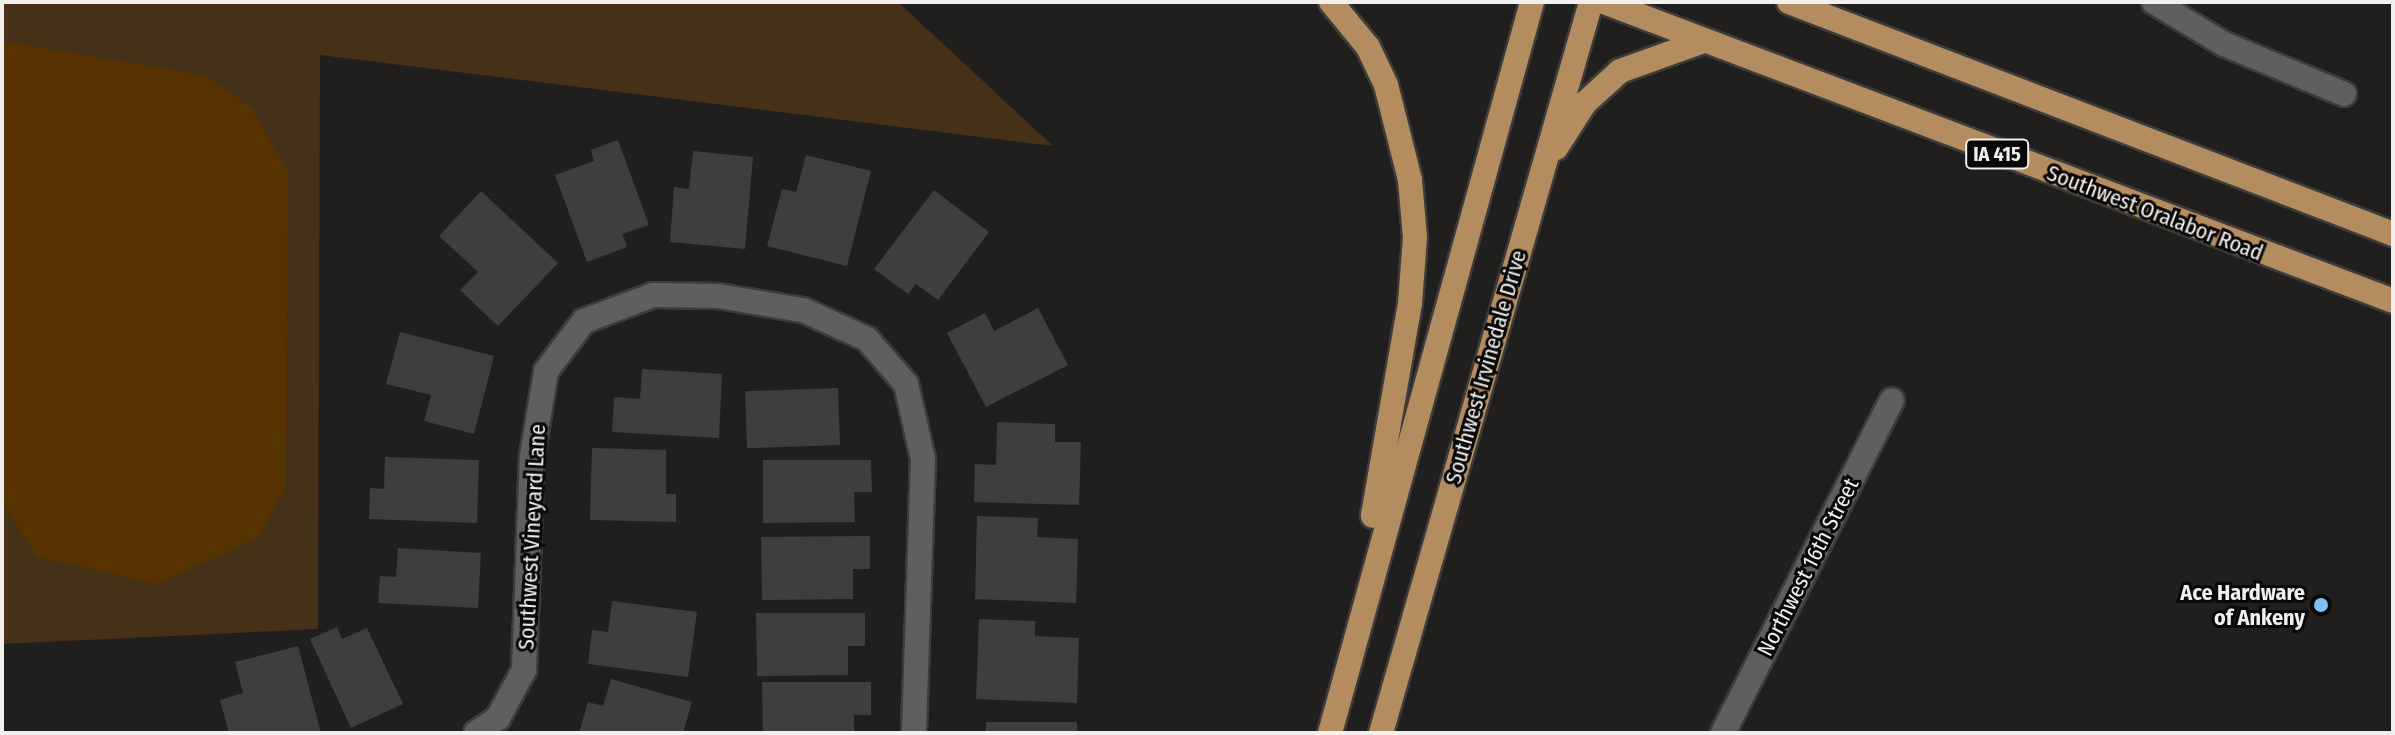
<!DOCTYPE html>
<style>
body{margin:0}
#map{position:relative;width:2395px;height:735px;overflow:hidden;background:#211f1d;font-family:"Fira Sans Condensed",sans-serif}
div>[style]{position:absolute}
.green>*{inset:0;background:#453018}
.water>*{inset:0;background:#563300}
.building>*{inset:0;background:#403e3c;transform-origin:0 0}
.roads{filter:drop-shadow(2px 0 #3d3c3a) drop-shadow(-2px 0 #3d3c3a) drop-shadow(0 2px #3d3c3a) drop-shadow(0 -2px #3d3c3a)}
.minor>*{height:24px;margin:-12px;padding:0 12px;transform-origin:12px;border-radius:12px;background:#615f5d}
.major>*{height:24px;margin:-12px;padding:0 12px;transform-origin:12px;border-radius:12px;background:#b38c5f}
.dots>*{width:22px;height:22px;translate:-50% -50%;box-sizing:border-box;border:4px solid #0a0908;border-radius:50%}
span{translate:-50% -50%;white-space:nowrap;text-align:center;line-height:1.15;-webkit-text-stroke:6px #0a0908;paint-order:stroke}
.shield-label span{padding:2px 6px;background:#0a0908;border:2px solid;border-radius:6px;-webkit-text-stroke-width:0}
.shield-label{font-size:20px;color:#f1f0ef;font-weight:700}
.street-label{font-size:22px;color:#f1f0ef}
.poi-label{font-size:22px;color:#f1f0ef;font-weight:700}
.right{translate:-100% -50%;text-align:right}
.frame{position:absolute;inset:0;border:4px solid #f1f0ef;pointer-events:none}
</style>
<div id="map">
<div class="green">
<div style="clip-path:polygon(2px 2px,898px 2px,1053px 146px,320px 55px,318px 629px,2px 644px)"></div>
</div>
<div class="water">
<div style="clip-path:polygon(2px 41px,204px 75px,251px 107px,288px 171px,286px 486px,259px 537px,158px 584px,36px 557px,2px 500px)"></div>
</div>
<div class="building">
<div style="clip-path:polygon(618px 140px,649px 225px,622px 234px,627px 247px,587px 262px,555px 175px,594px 161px,591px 150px)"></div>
<div style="clip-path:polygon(693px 151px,753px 157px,745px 249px,670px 242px,674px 187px,689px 189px)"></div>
<div style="clip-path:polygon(806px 155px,871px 171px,847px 266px,767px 246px,782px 189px,796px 192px)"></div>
<div style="clip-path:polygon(934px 190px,989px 232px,938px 300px,916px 284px,908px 294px,874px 269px)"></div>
<div style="clip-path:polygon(481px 191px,558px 263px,498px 326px,460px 290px,478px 272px,439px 236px)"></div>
<div style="clip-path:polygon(1038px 308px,1068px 365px,986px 407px,947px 333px,985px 313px,994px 331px)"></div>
<div style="clip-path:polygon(400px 332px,494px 356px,474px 434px,424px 421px,431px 395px,386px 384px)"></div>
<div style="clip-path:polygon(642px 369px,722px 374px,719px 438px,612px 432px,614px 397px,640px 399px)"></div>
<div style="left:838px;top:388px;width:57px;height:93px;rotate:88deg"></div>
<div style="clip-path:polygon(997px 422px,1055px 424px,1055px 442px,1081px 442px,1079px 505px,974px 502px,975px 464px,996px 465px)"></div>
<div style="clip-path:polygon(592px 448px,666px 450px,666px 494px,676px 494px,676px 522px,590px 520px)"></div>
<div style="clip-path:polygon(385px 457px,479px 460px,477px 523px,369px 519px,370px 488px,384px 489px)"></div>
<div style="clip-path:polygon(763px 460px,871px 460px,872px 492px,854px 492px,855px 522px,763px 523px)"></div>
<div style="clip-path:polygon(977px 516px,1038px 518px,1037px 537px,1078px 539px,1076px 603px,975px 599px)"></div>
<div style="clip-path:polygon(870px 536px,870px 569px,853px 569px,853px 599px,762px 600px,761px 537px)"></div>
<div style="clip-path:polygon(398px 548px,481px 553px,478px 608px,378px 603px,380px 576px,396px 577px)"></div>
<div style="clip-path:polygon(612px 601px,697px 612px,688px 677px,588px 664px,592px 630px,608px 632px)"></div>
<div style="clip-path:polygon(756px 613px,865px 613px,865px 646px,848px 646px,848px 675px,757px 676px)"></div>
<div style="clip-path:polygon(979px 619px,1035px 621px,1035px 636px,1079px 638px,1077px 703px,976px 699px)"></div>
<div style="clip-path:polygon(337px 627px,342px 639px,367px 628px,403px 704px,351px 728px,310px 639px)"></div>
<div style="clip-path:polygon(298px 646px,321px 733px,229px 733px,220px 700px,243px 693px,235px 662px)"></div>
<div style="clip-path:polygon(611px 679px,692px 702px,683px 733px,579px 733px,588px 702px,603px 706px)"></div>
<div style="clip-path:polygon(762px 682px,871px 682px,871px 715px,854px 715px,854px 733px,763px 733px)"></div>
<div style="left:986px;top:722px;width:91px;height:11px"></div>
</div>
<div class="roads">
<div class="minor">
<div style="left:2154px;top:2px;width:82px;rotate:31deg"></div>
<div style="left:2224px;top:44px;width:130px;rotate:22.6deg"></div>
<div style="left:476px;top:733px;width:27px;rotate:-34deg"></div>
<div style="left:498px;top:718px;width:55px;rotate:-61.6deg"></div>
<div style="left:524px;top:670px;width:214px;rotate:-87.9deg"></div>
<div style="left:532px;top:456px;width:86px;rotate:-80.6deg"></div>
<div style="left:546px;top:371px;width:63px;rotate:-52.8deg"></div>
<div style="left:584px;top:321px;width:74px;rotate:-20.6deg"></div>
<div style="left:653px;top:295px;width:65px;rotate:0.9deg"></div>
<div style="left:718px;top:296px;width:86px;rotate:9.4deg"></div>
<div style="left:803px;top:310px;width:70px;rotate:24.4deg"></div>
<div style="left:867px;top:339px;width:60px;rotate:49.1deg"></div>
<div style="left:906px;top:384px;width:77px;rotate:77.2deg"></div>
<div style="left:923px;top:459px;width:274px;rotate:91.9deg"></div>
<div style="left:1723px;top:733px;width:373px;rotate:-63.1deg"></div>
</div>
<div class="major">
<div style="left:1331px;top:2px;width:58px;rotate:50.6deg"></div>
<div style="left:1368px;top:47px;width:42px;rotate:64.7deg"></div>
<div style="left:1386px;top:85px;width:98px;rotate:75.8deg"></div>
<div style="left:1410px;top:180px;width:57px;rotate:85deg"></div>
<div style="left:1415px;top:237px;width:66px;rotate:94.3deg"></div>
<div style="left:1410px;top:303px;width:216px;rotate:99.9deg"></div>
<div style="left:1604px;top:2px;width:844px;rotate:20.75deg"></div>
<div style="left:1789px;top:2px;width:647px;rotate:21.01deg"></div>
<div style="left:1556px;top:148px;width:54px;rotate:-57.2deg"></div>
<div style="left:1585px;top:103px;width:47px;rotate:-42.4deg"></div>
<div style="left:1620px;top:71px;width:86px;rotate:-19.7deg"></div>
<div style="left:1330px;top:733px;width:758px;rotate:-74.55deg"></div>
<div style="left:1381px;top:733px;width:761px;rotate:-73.97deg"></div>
</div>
</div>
<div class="dots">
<div style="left:2321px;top:605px;background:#7fbdfa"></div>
</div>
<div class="shield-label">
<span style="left:1997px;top:154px">IA 415</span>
</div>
<div class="street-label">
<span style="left:2155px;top:213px;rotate:21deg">Southwest Oralabor Road</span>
<span style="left:1486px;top:367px;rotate:-74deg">Southwest Irvinedale Drive</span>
<span style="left:532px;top:537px;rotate:-87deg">Southwest Vineyard Lane</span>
<span style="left:1808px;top:567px;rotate:-63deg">Northwest 16th Street</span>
</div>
<div class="poi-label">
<span class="right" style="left:2305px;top:605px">Ace Hardware<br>of Ankeny</span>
</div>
<div class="frame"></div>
</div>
